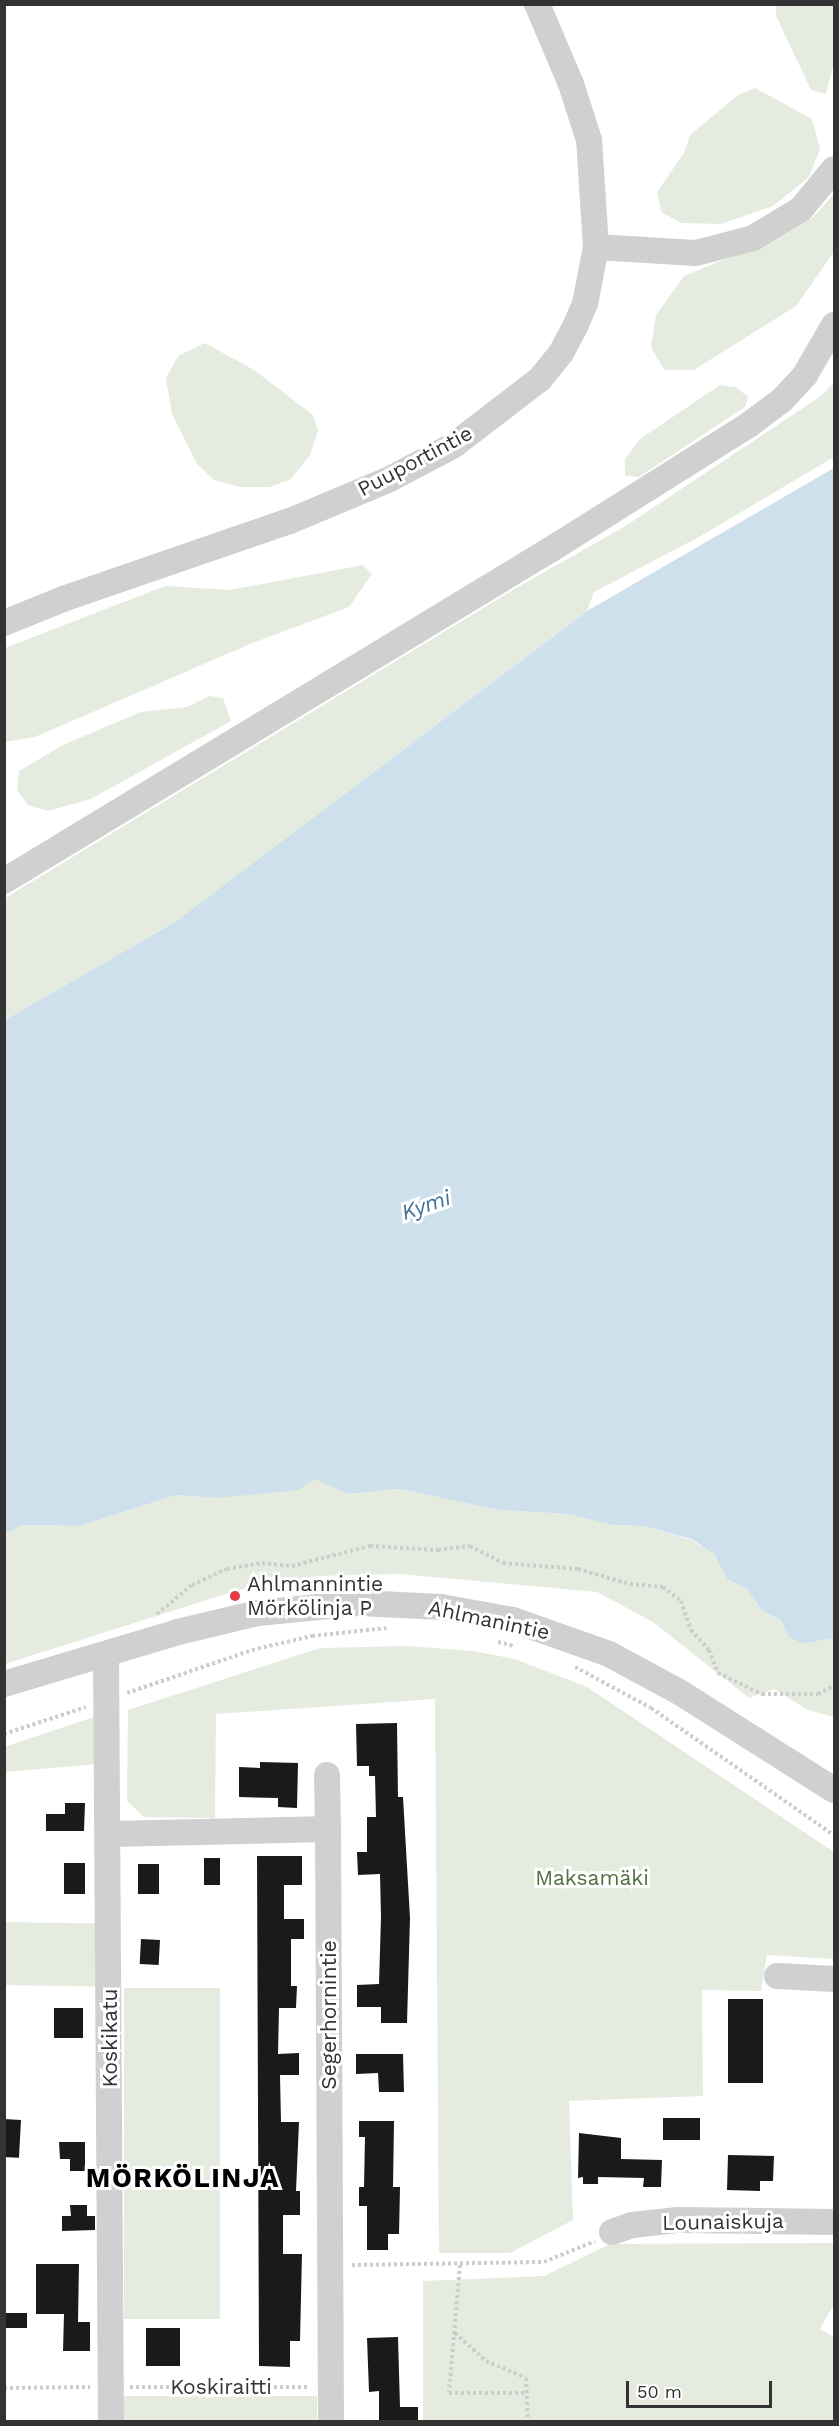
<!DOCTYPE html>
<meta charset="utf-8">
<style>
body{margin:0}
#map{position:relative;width:839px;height:2426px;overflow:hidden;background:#fff;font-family:"Work Sans",sans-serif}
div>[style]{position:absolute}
.green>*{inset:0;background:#e5ecdf;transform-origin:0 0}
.water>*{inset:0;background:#cfe0ed}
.building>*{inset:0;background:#1a1a1a;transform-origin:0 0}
.path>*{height:4px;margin-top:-2px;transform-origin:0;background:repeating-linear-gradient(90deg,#cdcdcd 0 3px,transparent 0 6px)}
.minor>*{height:26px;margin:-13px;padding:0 13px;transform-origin:13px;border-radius:13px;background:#d0d0d0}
.dots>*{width:16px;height:16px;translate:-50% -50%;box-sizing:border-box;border:3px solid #fff;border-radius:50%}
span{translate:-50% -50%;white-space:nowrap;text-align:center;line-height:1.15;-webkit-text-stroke:6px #fff;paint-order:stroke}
.street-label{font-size:21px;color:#333}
.poi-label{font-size:21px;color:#333}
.left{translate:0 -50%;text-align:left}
.park-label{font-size:21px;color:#546f40}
.water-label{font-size:22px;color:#417195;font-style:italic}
.district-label{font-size:27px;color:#000;font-weight:700;letter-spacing:1.5px}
.frame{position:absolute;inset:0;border:6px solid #333;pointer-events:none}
.scale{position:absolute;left:626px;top:2381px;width:146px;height:27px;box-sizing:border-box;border:3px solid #333;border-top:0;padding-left:8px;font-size:18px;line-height:21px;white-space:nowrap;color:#333;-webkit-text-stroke:4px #fff;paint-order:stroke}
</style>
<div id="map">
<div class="green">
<div style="clip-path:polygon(776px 5px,834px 5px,834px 63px,826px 94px,811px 90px,776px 16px)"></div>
<div style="clip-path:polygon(755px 88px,812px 119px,820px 149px,809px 177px,773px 206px,721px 224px,681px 223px,661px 212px,657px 192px,684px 153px,690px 135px,738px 95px)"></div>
<div style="clip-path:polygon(834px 194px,834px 252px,796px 306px,694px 370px,664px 370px,651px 347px,656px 315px,684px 276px,764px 243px,812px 218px)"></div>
<div style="clip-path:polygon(205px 343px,254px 370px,313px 415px,318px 431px,310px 455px,291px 479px,270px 487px,240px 487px,214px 480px,197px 464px,172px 414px,166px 378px,178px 356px)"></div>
<div style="clip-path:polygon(834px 382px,834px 457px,699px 537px,594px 592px,587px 611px,175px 922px,5px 1020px,5px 898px,518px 587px,624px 527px,821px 396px)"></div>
<div style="clip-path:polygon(720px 385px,736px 387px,748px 397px,745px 407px,639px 477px,625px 476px,625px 459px,640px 439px)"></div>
<div style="clip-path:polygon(363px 565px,372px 574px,349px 607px,250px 644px,35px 737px,5px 742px,5px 648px,165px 586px,230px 590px)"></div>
<div style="clip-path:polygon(209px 696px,223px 698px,231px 721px,91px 799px,48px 811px,28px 805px,17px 790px,19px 771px,65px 744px,141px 712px,187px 707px)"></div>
<div style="clip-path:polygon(314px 1478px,349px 1494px,400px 1489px,498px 1510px,568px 1514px,612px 1525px,643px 1526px,691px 1540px,714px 1554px,727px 1579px,747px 1589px,762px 1611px,781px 1620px,790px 1637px,803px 1644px,834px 1638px,834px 1717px,808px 1710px,774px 1689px,749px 1698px,653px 1622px,597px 1592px,400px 1574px,317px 1576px,238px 1590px,5px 1664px,5px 1534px,22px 1525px,80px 1526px,176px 1495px,217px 1498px)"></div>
<div style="clip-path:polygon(407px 1646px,473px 1651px,515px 1659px,587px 1687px,834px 1852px,834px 1959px,767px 1955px,761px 1991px,702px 1990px,703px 2096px,569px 2101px,573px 2220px,510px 2253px,439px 2253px,435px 1699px,216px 1714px,215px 1818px,144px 1817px,127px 1801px,128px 1710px,320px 1648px)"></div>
<div style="clip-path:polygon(94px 1717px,98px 1764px,5px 1772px,4px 1747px)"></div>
<div style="left:5px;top:1922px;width:93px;height:63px;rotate:1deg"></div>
<div style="left:124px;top:1988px;width:96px;height:331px"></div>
<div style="clip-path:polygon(834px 2243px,834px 2304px,820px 2329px,834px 2337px,834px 2421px,423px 2422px,423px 2281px,544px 2276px,610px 2244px)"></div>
<div style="left:120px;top:2396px;width:197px;height:25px"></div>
</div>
<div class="water">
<div style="clip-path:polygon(834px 468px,834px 1638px,803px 1644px,789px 1637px,781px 1620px,762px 1611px,747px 1589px,727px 1579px,714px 1554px,691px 1539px,643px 1526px,612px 1525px,568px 1514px,498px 1510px,400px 1489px,349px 1494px,314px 1479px,299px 1490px,217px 1498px,176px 1495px,80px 1526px,22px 1525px,5px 1534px,5px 1020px,175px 922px,587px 611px)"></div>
</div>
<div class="building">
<div style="clip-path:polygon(397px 1723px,398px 1797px,403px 1797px,410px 1918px,407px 2023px,381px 2023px,381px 2007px,357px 2007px,357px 1985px,379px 1984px,381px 1917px,380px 1874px,358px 1875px,357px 1852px,367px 1852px,367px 1817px,376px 1817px,375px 1776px,369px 1776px,369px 1766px,357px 1766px,356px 1724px)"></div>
<div style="clip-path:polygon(260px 1762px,298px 1763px,297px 1808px,278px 1807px,278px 1798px,239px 1797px,239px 1767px,260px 1768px)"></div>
<div style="clip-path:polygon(65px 1803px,85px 1803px,84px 1831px,46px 1831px,46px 1814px,65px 1814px)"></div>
<div style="clip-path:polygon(257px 1856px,302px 1856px,302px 1885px,284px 1885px,284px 1919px,304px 1919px,304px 1939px,291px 1939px,291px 1986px,297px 1986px,296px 2008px,279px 2008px,278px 2054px,299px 2053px,299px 2075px,280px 2075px,281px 2122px,299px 2122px,296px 2191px,300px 2191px,300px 2215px,283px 2215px,283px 2254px,302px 2254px,300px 2341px,290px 2341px,290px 2367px,259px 2366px)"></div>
<div style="left:204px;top:1858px;width:16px;height:27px"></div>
<div style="left:64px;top:1863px;width:21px;height:31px"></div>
<div style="left:138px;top:1864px;width:21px;height:30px"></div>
<div style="left:141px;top:1939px;width:19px;height:25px;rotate:3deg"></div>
<div style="left:728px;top:1999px;width:35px;height:84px"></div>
<div style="left:54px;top:2008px;width:29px;height:30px"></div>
<div style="clip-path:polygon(356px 2054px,403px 2054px,404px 2092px,379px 2092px,378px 2073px,356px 2074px)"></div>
<div style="left:663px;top:2118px;width:37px;height:22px"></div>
<div style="left:4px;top:2119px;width:17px;height:38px;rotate:3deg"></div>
<div style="clip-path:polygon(359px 2121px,394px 2121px,393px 2187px,400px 2187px,399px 2234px,388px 2234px,388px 2250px,367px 2250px,367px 2206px,359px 2206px,359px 2187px,364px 2187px,365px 2137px,359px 2137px)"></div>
<div style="clip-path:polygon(579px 2133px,621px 2138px,621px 2159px,662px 2160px,661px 2187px,643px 2187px,644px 2178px,598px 2177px,598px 2184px,583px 2184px,583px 2177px,578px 2178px)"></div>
<div style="clip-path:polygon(59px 2142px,85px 2142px,85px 2171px,70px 2171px,70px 2159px,60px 2159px)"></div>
<div style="clip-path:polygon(728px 2155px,774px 2156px,773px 2181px,760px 2181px,760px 2191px,727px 2190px)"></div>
<div style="clip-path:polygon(70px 2205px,87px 2205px,87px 2216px,95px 2216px,95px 2230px,62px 2231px,62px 2216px,71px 2216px)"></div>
<div style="clip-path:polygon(36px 2264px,79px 2264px,78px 2322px,90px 2322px,90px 2351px,63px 2351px,64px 2314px,36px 2314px)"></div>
<div style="left:6px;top:2313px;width:21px;height:15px"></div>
<div style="left:146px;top:2328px;width:34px;height:38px"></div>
<div style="clip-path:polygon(398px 2337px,400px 2407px,418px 2407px,418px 2421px,379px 2421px,379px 2391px,369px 2392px,367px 2338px)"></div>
</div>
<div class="path">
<div style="left:157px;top:1614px;width:45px;rotate:-39.6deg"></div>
<div style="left:192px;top:1585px;width:38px;rotate:-25deg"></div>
<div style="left:227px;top:1569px;width:36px;rotate:-10deg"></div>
<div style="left:262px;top:1563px;width:30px;rotate:6deg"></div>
<div style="left:292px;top:1566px;width:81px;rotate:-14.4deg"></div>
<div style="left:370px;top:1546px;width:68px;rotate:3.4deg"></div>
<div style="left:438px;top:1550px;width:32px;rotate:-7deg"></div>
<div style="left:470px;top:1546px;width:37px;rotate:27deg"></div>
<div style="left:503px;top:1563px;width:75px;rotate:4.6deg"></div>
<div style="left:578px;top:1569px;width:54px;rotate:16.1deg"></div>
<div style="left:630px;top:1584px;width:33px;rotate:5deg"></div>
<div style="left:663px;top:1587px;width:23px;rotate:38deg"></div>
<div style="left:681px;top:1601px;width:31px;rotate:71deg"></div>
<div style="left:691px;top:1630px;width:27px;rotate:48deg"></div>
<div style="left:709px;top:1650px;width:25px;rotate:69deg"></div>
<div style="left:718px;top:1673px;width:49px;rotate:25.5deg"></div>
<div style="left:762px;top:1694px;width:56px"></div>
<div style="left:818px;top:1694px;width:18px;rotate:-27deg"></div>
<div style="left:498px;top:1642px;width:16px;rotate:14deg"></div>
<div style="left:575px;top:1667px;width:86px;rotate:28.3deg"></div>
<div style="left:651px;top:1708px;width:223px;rotate:34.8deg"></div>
<div style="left:127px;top:1693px;width:132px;rotate:-19deg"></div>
<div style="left:252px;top:1650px;width:62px;rotate:-13.1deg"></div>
<div style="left:312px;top:1636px;width:75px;rotate:-6.1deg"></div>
<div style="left:4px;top:1734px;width:86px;rotate:-18.2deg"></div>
<div style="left:352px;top:2265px;width:192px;rotate:-0.9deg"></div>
<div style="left:544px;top:2262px;width:55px;rotate:-22.4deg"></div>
<div style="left:460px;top:2265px;width:128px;rotate:94.9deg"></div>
<div style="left:449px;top:2393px;width:78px"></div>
<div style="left:455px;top:2333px;width:42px;rotate:42.1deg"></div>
<div style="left:486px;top:2361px;width:43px;rotate:23deg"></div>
<div style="left:526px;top:2378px;width:44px;rotate:87.4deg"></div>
<div style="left:130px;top:2387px;width:179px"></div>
<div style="left:4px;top:2388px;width:86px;rotate:-0.7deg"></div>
</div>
<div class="minor">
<div style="left:596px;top:247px;width:100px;rotate:3.4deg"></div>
<div style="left:696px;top:253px;width:59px;rotate:-14.7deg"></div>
<div style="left:753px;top:238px;width:56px;rotate:-31.1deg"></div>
<div style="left:801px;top:209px;width:52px;rotate:-50.5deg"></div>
<div style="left:4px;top:623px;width:64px;rotate:-22.1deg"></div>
<div style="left:63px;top:599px;width:240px;rotate:-19deg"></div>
<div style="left:290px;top:521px;width:106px;rotate:-22.7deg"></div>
<div style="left:388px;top:480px;width:75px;rotate:-27.9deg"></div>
<div style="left:454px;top:445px;width:108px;rotate:-37.5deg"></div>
<div style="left:540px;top:379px;width:33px;rotate:-51deg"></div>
<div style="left:561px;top:353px;width:30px;rotate:-62deg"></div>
<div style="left:575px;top:327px;width:25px;rotate:-67deg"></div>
<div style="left:585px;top:304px;width:58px;rotate:-79.1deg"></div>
<div style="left:596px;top:247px;width:107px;rotate:-93.7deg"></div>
<div style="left:589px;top:140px;width:59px;rotate:-107.8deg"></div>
<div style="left:571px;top:84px;width:87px;rotate:-113deg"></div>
<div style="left:4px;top:881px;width:638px;rotate:-31.23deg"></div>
<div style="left:550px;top:550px;width:236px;rotate:-32.2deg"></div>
<div style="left:750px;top:424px;width:40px;rotate:-37deg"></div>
<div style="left:782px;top:400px;width:34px;rotate:-47deg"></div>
<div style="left:805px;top:375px;width:58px;rotate:-59.9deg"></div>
<div style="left:106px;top:1654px;width:768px;rotate:89.63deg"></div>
<div style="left:4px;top:1684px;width:182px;rotate:-16.6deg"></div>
<div style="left:178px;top:1632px;width:82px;rotate:-13.4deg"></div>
<div style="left:258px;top:1613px;width:101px;rotate:-5.7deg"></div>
<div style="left:359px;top:1603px;width:82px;rotate:2.8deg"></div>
<div style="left:441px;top:1607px;width:73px;rotate:10.2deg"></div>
<div style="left:513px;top:1620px;width:102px;rotate:19.5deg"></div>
<div style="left:609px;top:1654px;width:82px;rotate:28.4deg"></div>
<div style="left:681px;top:1693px;width:181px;rotate:32.4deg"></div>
<div style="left:327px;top:1775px;width:54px;rotate:88.9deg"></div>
<div style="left:109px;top:1834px;width:219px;rotate:-1.3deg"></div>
<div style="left:328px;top:1829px;width:593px;rotate:89.71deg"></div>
<div style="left:777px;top:1976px;width:57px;rotate:3deg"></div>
<div style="left:612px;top:2232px;width:21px;rotate:-19deg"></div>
<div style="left:632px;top:2225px;width:46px;rotate:-6.2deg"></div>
<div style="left:678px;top:2220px;width:156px;rotate:0.7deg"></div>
</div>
<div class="dots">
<div style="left:235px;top:1596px;background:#e23d42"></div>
</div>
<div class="street-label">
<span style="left:415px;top:461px;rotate:-28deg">Puuportintie</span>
<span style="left:489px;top:1620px;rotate:12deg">Ahlmanintie</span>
<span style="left:329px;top:2015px;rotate:-90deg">Segerhornintie</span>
<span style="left:110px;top:2038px;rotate:-90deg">Koskikatu</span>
<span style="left:723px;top:2222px;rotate:-1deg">Lounaiskuja</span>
<span style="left:221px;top:2387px">Koskiraitti</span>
</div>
<div class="poi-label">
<span class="left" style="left:247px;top:1596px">Ahlmannintie<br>Mörkölinja P</span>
</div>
<div class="park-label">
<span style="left:592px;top:1878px">Maksamäki</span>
</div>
<div class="water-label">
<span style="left:426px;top:1205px;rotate:-19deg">Kymi</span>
</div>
<div class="district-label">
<span style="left:183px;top:2179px">MÖRKÖLINJA</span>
</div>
<div class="frame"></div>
<div class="scale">50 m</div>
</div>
